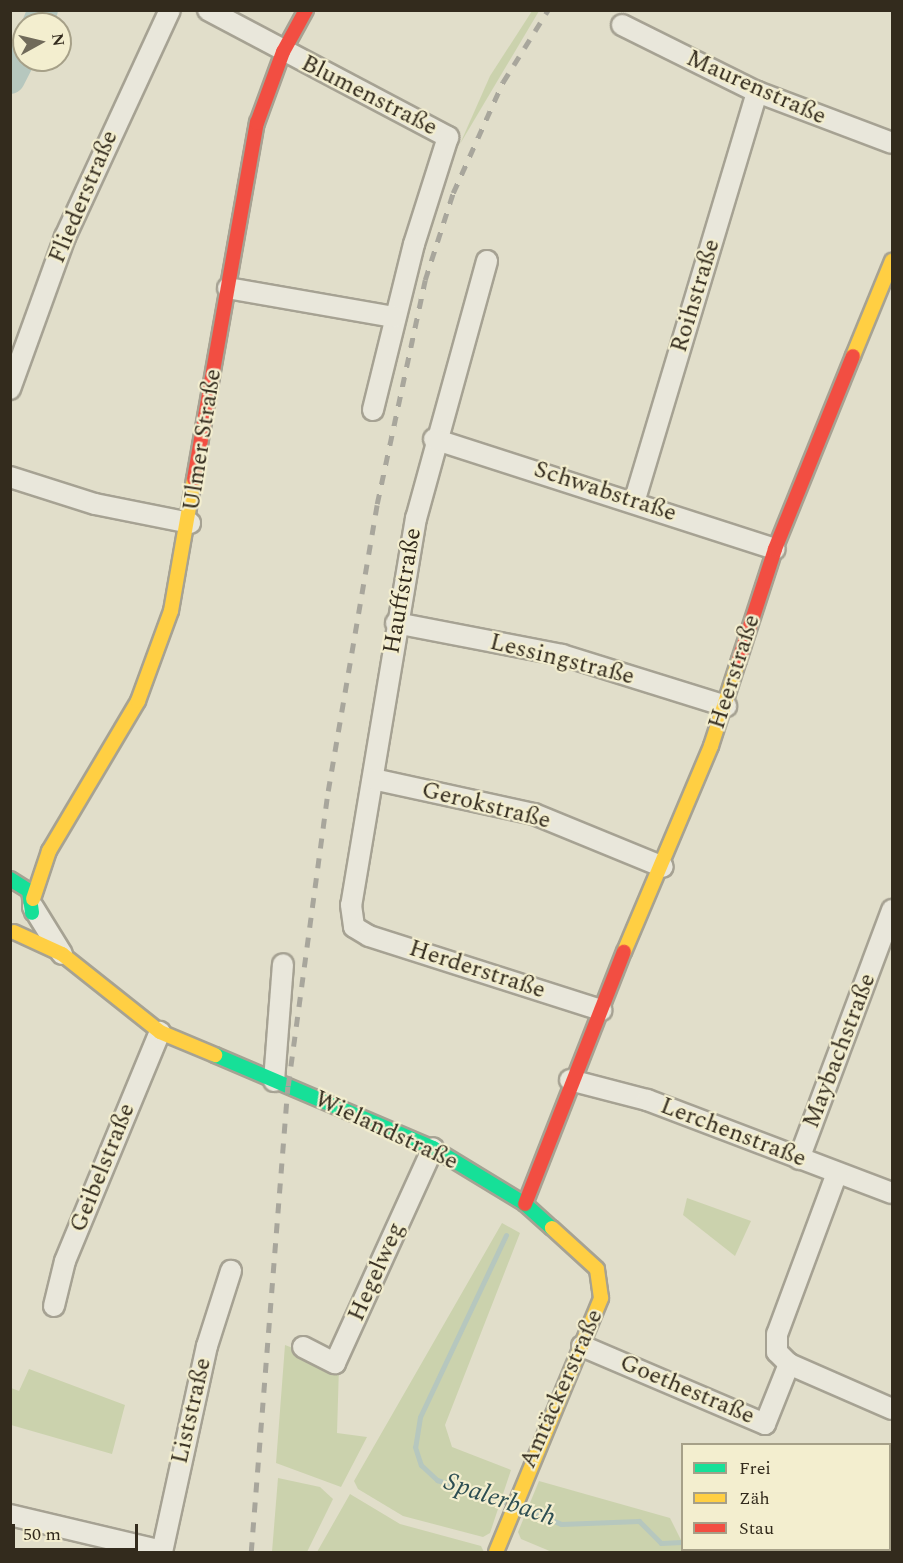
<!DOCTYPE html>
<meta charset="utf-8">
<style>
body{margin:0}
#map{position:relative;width:903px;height:1563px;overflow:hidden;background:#e1deca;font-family:Spectral,serif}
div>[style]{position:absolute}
.green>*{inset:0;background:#cbd2ad}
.stream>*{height:5px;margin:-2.5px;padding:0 2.5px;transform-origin:2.5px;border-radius:2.5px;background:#b6c7be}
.river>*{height:30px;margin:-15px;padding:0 15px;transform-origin:15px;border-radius:15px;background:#b6c7be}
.roads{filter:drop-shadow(2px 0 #a6a293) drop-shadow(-2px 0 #a6a293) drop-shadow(0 2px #a6a293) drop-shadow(0 -2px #a6a293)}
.street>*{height:20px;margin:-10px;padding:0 10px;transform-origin:10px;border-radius:10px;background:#e9e7db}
.fast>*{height:14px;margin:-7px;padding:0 7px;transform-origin:7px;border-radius:7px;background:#16e098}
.slow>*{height:14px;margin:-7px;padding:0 7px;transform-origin:7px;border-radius:7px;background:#ffcf43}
.jam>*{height:14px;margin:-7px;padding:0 7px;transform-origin:7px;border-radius:7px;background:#f24e42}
.rail>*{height:4.5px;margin-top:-2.25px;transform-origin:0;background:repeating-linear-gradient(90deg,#a8a69c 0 10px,transparent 0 20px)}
span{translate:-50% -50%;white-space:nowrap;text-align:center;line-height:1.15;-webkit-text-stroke:4.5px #f3eecf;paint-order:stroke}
.street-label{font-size:24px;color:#332b1d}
.water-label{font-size:26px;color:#2d4e52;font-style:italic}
.frame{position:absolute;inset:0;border:12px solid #332b1d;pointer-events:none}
.legend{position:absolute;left:681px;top:1443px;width:210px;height:108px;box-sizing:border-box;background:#f3eecf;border:2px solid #a6a088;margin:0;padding:8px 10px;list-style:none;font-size:18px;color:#332b1d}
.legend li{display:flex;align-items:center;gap:12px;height:30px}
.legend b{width:30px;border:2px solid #a6a088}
.north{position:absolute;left:12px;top:12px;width:60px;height:60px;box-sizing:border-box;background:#f3eecf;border:2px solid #a6a088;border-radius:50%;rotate:82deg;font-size:16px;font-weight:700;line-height:24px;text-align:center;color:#332b1d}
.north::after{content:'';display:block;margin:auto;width:21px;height:27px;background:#706a5a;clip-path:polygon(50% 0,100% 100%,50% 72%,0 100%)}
.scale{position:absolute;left:12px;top:1524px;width:126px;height:27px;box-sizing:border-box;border:3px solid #332b1d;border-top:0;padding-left:8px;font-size:18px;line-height:21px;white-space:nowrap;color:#332b1d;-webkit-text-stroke:4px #f3eecf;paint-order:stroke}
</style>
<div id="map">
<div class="green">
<div style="clip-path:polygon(532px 11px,539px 11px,460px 144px,490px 76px)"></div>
<div style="clip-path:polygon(687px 1198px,751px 1221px,735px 1256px,683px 1215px)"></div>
<div style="clip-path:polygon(502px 1223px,520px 1233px,445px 1425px,452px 1447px,511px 1470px,490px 1533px,483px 1537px,403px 1516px,358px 1489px,354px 1481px)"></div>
<div style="clip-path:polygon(285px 1345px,339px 1366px,337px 1433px,367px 1437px,341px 1487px,276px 1463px)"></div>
<div style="clip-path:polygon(29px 1369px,125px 1405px,112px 1454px,11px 1425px,11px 1388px,19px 1391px)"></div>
<div style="clip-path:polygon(278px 1478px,320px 1487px,333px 1499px,307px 1552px,272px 1552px)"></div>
<div style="clip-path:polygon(539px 1481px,670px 1518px,687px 1552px,552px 1552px,521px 1539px,518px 1532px)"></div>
<div style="clip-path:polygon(350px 1494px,400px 1524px,481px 1546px,484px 1552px,317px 1552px)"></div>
</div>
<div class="stream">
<div style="left:506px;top:1235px;width:201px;rotate:115.3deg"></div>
<div style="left:420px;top:1417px;width:30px;rotate:99deg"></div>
<div style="left:415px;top:1447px;width:19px;rotate:72deg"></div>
<div style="left:421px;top:1465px;width:22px;rotate:43deg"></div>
<div style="left:437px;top:1480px;width:75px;rotate:17.9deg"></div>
<div style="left:522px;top:1508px;width:42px;rotate:22.3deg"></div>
<div style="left:561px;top:1524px;width:78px;rotate:-2.2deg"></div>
<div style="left:639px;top:1521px;width:31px;rotate:45deg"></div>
<div style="left:661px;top:1543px;width:21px;rotate:-3deg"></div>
<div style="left:755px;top:1550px;width:4px;rotate:27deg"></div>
</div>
<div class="river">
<div style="left:37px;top:24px;width:15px;rotate:-67deg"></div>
<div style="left:10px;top:79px;width:31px;rotate:-63deg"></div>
</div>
<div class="roads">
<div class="street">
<div style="left:208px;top:10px;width:272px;rotate:27.9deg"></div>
<div style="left:448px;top:137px;width:112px;rotate:107.6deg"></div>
<div style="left:414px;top:244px;width:171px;rotate:103.9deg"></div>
<div style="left:622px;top:25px;width:151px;rotate:26.4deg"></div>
<div style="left:757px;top:92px;width:144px;rotate:20.7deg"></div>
<div style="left:487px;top:261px;width:267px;rotate:105.4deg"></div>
<div style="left:416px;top:518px;width:392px;rotate:99.5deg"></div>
<div style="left:351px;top:905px;width:22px;rotate:82deg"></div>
<div style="left:354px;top:927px;width:17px;rotate:31deg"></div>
<div style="left:369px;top:936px;width:244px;rotate:17.7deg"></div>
<div style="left:228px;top:288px;width:169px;rotate:9.9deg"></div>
<div style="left:10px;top:389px;width:162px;rotate:-70.1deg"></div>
<div style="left:65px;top:237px;width:250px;rotate:-65.2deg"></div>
<div style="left:434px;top:439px;width:358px;rotate:17.9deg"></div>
<div style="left:10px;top:477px;width:89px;rotate:17.6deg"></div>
<div style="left:95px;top:504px;width:97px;rotate:11.3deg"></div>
<div style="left:635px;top:499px;width:425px;rotate:-73.3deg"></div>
<div style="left:396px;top:623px;width:169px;rotate:10.9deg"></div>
<div style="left:562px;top:655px;width:172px;rotate:17.3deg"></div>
<div style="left:373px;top:779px;width:165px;rotate:12.3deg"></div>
<div style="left:534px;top:814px;width:139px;rotate:22.3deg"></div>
<div style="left:33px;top:907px;width:55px;rotate:58.3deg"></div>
<div style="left:570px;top:1080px;width:80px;rotate:14.6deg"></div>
<div style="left:647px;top:1100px;width:262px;rotate:20.8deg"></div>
<div style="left:274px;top:1081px;width:117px;rotate:-85.6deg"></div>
<div style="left:799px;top:1159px;width:266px;rotate:-69.5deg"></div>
<div style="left:837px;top:1173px;width:172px;rotate:110.4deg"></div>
<div style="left:777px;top:1334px;width:18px;rotate:90deg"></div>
<div style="left:777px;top:1352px;width:17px;rotate:45deg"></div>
<div style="left:789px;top:1364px;width:112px;rotate:23.6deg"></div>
<div style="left:54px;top:1306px;width:46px;rotate:-76.3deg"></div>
<div style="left:65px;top:1261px;width:248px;rotate:-67.5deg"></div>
<div style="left:582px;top:1346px;width:199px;rotate:23.1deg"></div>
<div style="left:765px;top:1424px;width:65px;rotate:-68.2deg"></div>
<div style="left:303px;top:1347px;width:36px;rotate:27deg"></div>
<div style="left:335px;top:1363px;width:236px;rotate:-65.5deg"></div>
<div style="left:890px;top:1480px;width:7px;rotate:-74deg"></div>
<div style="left:890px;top:1501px;width:3px;rotate:45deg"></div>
<div style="left:10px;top:1515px;width:156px;rotate:13.3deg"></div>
<div style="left:162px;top:1552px;width:211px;rotate:-77.7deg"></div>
<div style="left:207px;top:1346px;width:79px;rotate:-72.3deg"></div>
</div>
<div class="fast">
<div style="left:10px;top:879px;width:22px;rotate:32deg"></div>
<div style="left:29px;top:891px;width:22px;rotate:82deg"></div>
<div style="left:215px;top:1055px;width:237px;rotate:23.1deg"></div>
<div style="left:433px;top:1148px;width:108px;rotate:31.3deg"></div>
<div style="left:525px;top:1204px;width:36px;rotate:42deg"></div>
</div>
<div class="slow">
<div style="left:853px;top:356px;width:103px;rotate:-67.7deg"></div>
<div style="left:33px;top:899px;width:51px;rotate:-71.6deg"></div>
<div style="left:49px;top:851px;width:174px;rotate:-59.3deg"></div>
<div style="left:138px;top:701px;width:96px;rotate:-69.9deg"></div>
<div style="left:171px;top:611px;width:134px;rotate:-80.1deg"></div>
<div style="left:14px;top:932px;width:53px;rotate:24.6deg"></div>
<div style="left:62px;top:954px;width:125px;rotate:38.5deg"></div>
<div style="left:160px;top:1032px;width:60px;rotate:22.7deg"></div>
<div style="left:624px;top:952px;width:224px;rotate:-67.1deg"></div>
<div style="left:711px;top:746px;width:90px;rotate:-72deg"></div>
<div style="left:496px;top:1552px;width:275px;rotate:-67.5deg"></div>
<div style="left:601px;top:1298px;width:29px;rotate:-98deg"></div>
<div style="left:597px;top:1269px;width:61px;rotate:-137.7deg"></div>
</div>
<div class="jam">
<div style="left:194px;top:479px;width:362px;rotate:-80deg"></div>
<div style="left:257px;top:123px;width:76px;rotate:-69.9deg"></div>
<div style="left:283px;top:52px;width:48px;rotate:-61.3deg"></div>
<div style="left:739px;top:660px;width:117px;rotate:-72deg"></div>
<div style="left:775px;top:549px;width:208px;rotate:-68deg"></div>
<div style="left:525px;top:1204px;width:271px;rotate:-68.6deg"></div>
</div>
</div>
<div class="rail">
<div style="left:251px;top:1552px;width:467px;rotate:-85.5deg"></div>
<div style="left:288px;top:1086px;width:298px;rotate:-82.3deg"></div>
<div style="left:328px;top:791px;width:291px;rotate:-80.3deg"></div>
<div style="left:377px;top:504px;width:229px;rotate:-77.9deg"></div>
<div style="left:425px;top:280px;width:91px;rotate:-72.2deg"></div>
<div style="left:453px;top:193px;width:122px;rotate:-65.8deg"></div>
<div style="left:503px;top:82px;width:85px;rotate:-58deg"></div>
</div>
<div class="street-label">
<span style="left:756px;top:88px;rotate:24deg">Maurenstraße</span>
<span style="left:369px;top:96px;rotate:27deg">Blumenstraße</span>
<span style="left:84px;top:197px;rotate:-67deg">Fliederstraße</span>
<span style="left:696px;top:296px;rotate:-73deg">Roihstraße</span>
<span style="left:203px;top:440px;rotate:-81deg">Ulmer Straße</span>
<span style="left:605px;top:492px;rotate:18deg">Schwabstraße</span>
<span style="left:403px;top:591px;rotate:-80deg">Hauffstraße</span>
<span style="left:562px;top:660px;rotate:14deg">Lessingstraße</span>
<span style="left:735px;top:672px;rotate:-72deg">Heerstraße</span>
<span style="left:486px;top:806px;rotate:14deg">Gerokstraße</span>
<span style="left:477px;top:970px;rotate:18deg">Herderstraße</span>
<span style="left:840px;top:1051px;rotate:-69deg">Maybachstraße</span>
<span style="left:386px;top:1131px;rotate:25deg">Wielandstraße</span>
<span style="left:733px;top:1133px;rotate:21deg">Lerchenstraße</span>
<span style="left:103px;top:1168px;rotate:-68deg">Geibelstraße</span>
<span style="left:377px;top:1272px;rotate:-66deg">Hegelweg</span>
<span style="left:562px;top:1389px;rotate:-66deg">Amtäckerstraße</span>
<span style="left:687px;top:1390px;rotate:23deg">Goethestraße</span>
<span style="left:192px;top:1411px;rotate:-77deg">Liststraße</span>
</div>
<div class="water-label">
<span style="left:500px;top:1500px;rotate:19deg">Spalerbach</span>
</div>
<div class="frame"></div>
<ul class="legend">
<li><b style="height:8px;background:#16e098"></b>Frei</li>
<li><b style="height:8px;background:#ffcf43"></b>Zäh</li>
<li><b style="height:8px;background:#f24e42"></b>Stau</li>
</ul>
<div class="north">N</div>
<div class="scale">50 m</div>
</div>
